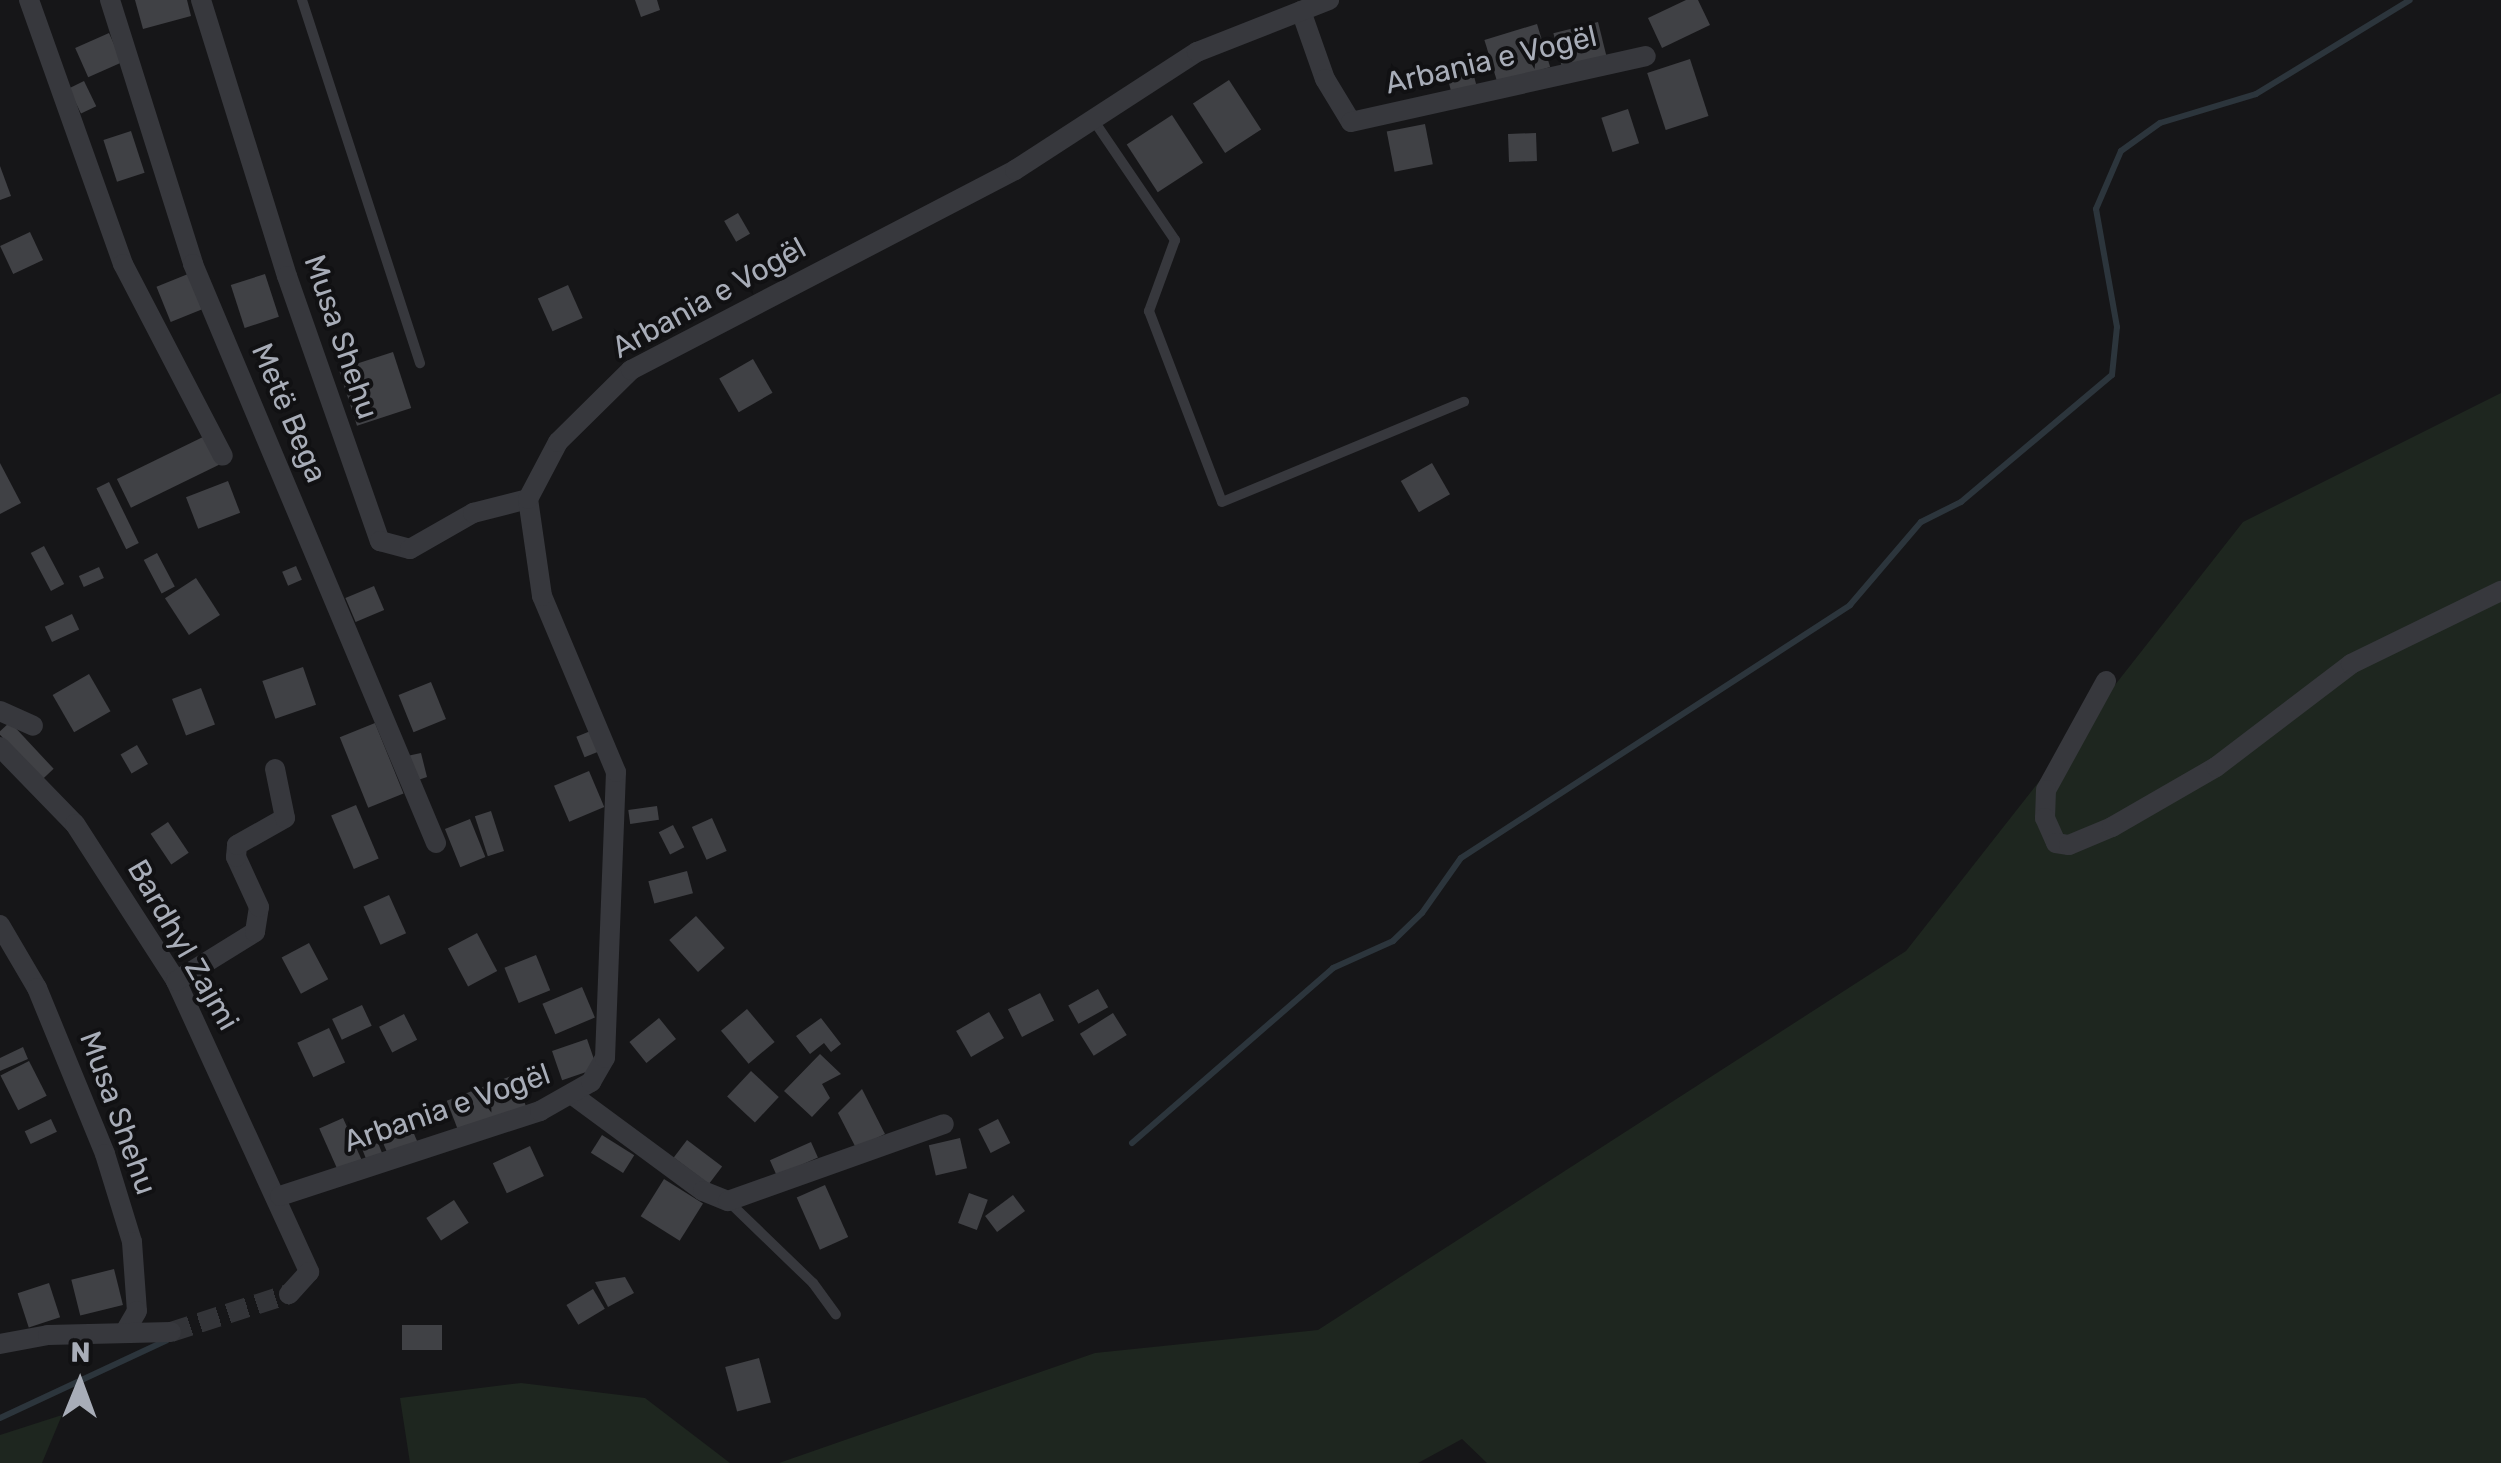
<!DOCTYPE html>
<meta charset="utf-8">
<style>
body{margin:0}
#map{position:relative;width:2501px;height:1463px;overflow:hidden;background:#161618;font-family:Rubik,sans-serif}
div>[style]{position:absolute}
.green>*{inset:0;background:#1e261f}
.stream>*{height:6px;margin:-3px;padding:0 3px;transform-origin:3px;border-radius:3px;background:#2c353c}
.building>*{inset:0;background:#404145;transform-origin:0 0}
.minor-tunnel>*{height:20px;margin-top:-10px;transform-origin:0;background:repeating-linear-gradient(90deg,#333438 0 20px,transparent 0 30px)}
.service>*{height:10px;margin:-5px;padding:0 5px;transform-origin:5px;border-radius:5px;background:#37383d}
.minor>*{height:20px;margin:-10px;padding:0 10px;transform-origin:10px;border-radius:10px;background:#37383d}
span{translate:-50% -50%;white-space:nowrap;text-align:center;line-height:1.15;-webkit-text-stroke:8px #111113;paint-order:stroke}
.street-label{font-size:30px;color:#a8adb8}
.north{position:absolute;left:30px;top:1333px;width:100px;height:100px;-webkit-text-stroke:8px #111113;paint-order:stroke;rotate:1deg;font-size:28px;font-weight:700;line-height:40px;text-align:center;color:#a8adb8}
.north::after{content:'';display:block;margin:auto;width:35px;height:45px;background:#a8adb8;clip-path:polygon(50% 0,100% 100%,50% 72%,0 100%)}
</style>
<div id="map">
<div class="green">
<div style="clip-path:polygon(2501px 393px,2501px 1463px,1487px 1463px,1462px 1439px,1418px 1463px,779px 1463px,1095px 1353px,1318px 1330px,1906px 951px,2243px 522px)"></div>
<div style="clip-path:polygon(521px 1383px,645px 1398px,730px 1463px,410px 1463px,400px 1398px)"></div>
<div style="clip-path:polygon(62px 1415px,42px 1463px,0 1463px,0 1435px)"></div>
</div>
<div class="stream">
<div style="left:1132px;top:1143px;width:267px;rotate:-41deg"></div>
<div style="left:1333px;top:968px;width:66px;rotate:-24.2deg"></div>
<div style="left:1393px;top:941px;width:40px;rotate:-44deg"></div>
<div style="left:1422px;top:913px;width:67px;rotate:-54.7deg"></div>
<div style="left:1461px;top:858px;width:464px;rotate:-33deg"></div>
<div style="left:1850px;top:605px;width:109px;rotate:-49.5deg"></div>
<div style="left:1921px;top:522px;width:45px;rotate:-26.6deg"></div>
<div style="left:1961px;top:502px;width:197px;rotate:-40.1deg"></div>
<div style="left:2112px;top:375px;width:48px;rotate:-84.1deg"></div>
<div style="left:2117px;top:327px;width:120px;rotate:-100.1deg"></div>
<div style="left:2096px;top:209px;width:63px;rotate:-66.7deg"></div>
<div style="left:2121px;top:151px;width:48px;rotate:-35.7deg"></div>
<div style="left:2160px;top:123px;width:100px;rotate:-16.8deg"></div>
<div style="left:2256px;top:94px;width:180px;rotate:-31.4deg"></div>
<div style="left:0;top:1418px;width:184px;rotate:-25deg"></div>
</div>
<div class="building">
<div style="clip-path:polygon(135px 0,187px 0,191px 16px,143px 29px)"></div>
<div style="clip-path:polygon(635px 0,657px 0,660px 10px,641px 17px)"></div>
<div style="clip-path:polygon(1686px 0,1698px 0,1710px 25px,1662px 48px,1648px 18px)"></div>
<div style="left:1598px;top:22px;width:37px;height:46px;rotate:76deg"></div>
<div style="left:1537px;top:24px;width:45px;height:55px;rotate:73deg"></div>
<div style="left:109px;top:33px;width:32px;height:37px;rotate:66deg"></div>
<div style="left:1690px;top:59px;width:60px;height:45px;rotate:72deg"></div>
<div style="left:1471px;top:65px;width:23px;height:26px;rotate:75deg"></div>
<div style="left:1229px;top:80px;width:59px;height:43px;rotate:57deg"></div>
<div style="left:84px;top:81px;width:28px;height:17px;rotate:64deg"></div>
<div style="left:1628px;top:109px;width:36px;height:28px;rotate:72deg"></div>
<div style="left:1172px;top:115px;width:57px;height:54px;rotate:57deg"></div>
<div style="left:1425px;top:124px;width:41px;height:39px;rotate:79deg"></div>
<div style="left:131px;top:131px;width:44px;height:29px;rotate:72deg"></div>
<div style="left:1536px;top:133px;width:28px;height:28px;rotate:88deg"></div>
<div style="clip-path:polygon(0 166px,11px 196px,0 200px)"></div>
<div style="left:738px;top:213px;width:24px;height:16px;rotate:60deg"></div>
<div style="left:30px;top:232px;width:31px;height:33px;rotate:65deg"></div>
<div style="left:188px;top:274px;width:38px;height:34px;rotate:68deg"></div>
<div style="left:265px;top:274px;width:45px;height:36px;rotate:72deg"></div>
<div style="left:568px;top:285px;width:36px;height:33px;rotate:66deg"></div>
<div style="left:393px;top:352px;width:59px;height:57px;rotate:72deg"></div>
<div style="left:753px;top:359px;width:39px;height:39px;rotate:60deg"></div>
<div style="left:205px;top:436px;width:32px;height:98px;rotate:64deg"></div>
<div style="clip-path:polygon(0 463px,21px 503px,0 514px)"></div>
<div style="left:1432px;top:463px;width:36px;height:36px;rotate:60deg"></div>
<div style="left:228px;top:481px;width:34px;height:45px;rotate:69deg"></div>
<div style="left:109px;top:482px;width:68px;height:14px;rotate:64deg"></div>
<div style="left:44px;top:546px;width:43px;height:15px;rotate:62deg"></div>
<div style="left:157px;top:553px;width:38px;height:15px;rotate:62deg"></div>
<div style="left:296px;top:566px;width:15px;height:15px;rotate:67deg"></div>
<div style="left:99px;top:567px;width:12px;height:22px;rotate:66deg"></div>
<div style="left:196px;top:578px;width:44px;height:37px;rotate:57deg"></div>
<div style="left:374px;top:586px;width:26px;height:31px;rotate:67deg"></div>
<div style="left:72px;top:614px;width:17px;height:30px;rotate:65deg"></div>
<div style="left:303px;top:667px;width:40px;height:43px;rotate:71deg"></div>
<div style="left:89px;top:674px;width:43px;height:42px;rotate:60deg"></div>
<div style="left:431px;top:682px;width:40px;height:35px;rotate:68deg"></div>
<div style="left:201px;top:688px;width:39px;height:31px;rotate:69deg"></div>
<div style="left:10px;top:722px;width:64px;height:16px;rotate:47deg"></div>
<div style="left:375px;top:723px;width:76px;height:38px;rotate:68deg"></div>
<div style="left:593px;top:730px;width:22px;height:18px;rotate:68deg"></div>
<div style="left:137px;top:745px;width:22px;height:19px;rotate:60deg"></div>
<div style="clip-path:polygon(421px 753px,427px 777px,415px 781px,407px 756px)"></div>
<div style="left:589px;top:771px;width:39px;height:38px;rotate:67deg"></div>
<div style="left:356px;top:805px;width:58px;height:27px;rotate:67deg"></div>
<div style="left:657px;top:806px;width:14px;height:29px;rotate:82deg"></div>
<div style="left:491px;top:811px;width:42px;height:17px;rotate:72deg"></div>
<div style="left:712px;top:818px;width:36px;height:22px;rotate:66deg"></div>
<div style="left:470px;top:819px;width:41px;height:27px;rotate:68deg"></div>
<div style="left:168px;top:822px;width:37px;height:21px;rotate:56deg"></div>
<div style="left:673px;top:825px;width:25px;height:16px;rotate:63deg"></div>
<div style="left:687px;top:871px;width:23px;height:40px;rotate:75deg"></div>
<div style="left:389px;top:895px;width:42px;height:28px;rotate:66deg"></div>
<div style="left:696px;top:916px;width:43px;height:36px;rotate:48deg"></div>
<div style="left:477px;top:933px;width:43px;height:33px;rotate:62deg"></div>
<div style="left:309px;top:943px;width:41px;height:31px;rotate:62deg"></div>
<div style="left:536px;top:955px;width:38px;height:34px;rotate:68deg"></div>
<div style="left:582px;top:987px;width:33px;height:43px;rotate:67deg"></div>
<div style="left:1098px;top:989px;width:21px;height:34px;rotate:61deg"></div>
<div style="left:1040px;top:993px;width:31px;height:36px;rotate:63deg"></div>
<div style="left:362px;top:1005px;width:23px;height:33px;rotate:65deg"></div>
<div style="left:747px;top:1009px;width:43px;height:34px;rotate:50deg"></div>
<div style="left:989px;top:1012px;width:30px;height:38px;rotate:60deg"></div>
<div style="left:1113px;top:1013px;width:26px;height:39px;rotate:58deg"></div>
<div style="left:404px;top:1014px;width:29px;height:28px;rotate:63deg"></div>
<div style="left:659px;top:1018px;width:27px;height:38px;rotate:51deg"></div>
<div style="clip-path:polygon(821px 1018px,841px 1044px,831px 1052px,824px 1043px,810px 1054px,796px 1036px)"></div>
<div style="left:329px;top:1028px;width:38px;height:35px;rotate:65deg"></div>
<div style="left:587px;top:1039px;width:31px;height:37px;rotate:71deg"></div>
<div style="clip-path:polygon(23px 1047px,28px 1059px,0 1071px,0 1058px)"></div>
<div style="clip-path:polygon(820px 1054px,841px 1074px,822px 1084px,830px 1098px,812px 1117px,784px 1091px)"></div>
<div style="left:29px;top:1061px;width:39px;height:32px;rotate:63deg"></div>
<div style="left:751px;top:1071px;width:38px;height:35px;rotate:43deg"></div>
<div style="left:514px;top:1075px;width:34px;height:72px;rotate:69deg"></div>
<div style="clip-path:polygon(862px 1089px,885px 1134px,856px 1148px,838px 1113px)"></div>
<div style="left:343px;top:1118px;width:46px;height:26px;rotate:66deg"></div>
<div style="left:51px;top:1119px;width:14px;height:29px;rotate:65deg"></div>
<div style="left:998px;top:1119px;width:27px;height:22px;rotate:63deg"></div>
<div style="left:409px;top:1122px;width:23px;height:32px;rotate:67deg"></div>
<div style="left:602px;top:1135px;width:38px;height:21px;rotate:32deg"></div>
<div style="left:960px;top:1138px;width:31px;height:32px;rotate:77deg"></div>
<div style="left:687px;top:1140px;width:44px;height:22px;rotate:37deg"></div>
<div style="left:811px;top:1142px;width:17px;height:45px;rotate:66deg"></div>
<div style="left:378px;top:1143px;width:16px;height:17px;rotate:68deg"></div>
<div style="left:530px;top:1146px;width:33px;height:41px;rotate:65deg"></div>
<div style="left:664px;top:1179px;width:46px;height:44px;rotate:32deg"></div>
<div style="left:825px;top:1185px;width:57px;height:31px;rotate:66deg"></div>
<div style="left:969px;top:1193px;width:20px;height:32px;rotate:20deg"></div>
<div style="left:1013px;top:1195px;width:20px;height:35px;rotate:53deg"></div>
<div style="left:454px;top:1200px;width:27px;height:33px;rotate:57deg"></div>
<div style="left:114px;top:1269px;width:37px;height:44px;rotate:76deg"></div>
<div style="clip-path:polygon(625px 1277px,634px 1293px,608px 1307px,595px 1282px)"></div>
<div style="left:49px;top:1283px;width:36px;height:33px;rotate:72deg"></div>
<div style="left:593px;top:1289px;width:23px;height:31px;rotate:59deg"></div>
<div style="left:402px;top:1325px;width:40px;height:25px"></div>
<div style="left:759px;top:1358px;width:46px;height:35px;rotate:75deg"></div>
</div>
<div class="minor-tunnel">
<div style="left:171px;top:1332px;width:124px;rotate:-17.9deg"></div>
</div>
<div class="service">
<div style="left:302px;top:0;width:382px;rotate:72deg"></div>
<div style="left:1092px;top:118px;width:148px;rotate:55.8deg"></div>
<div style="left:1175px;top:240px;width:76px;rotate:110.1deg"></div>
<div style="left:1149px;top:311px;width:204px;rotate:69.1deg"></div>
<div style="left:1222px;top:502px;width:262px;rotate:-22.5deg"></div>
<div style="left:729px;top:1202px;width:117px;rotate:44deg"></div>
<div style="left:813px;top:1283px;width:39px;rotate:54deg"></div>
</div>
<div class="minor">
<div style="left:29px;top:0;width:280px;rotate:70.4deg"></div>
<div style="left:123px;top:264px;width:216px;rotate:62.5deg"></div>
<div style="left:110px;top:0;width:277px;rotate:72.5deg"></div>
<div style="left:193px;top:264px;width:628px;rotate:67.23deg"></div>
<div style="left:201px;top:0;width:289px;rotate:72.7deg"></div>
<div style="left:287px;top:276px;width:281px;rotate:70.7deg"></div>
<div style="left:380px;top:541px;width:31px;rotate:15deg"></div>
<div style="left:410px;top:549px;width:73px;rotate:-29.7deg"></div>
<div style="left:473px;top:513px;width:57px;rotate:-14.3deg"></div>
<div style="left:1301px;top:11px;width:72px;rotate:70.6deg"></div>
<div style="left:1325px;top:79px;width:50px;rotate:58.8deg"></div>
<div style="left:1351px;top:122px;width:302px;rotate:-12.6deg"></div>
<div style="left:2106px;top:681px;width:124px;rotate:118.8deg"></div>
<div style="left:2046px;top:790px;width:28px;rotate:92deg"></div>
<div style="left:2045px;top:818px;width:27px;rotate:66deg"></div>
<div style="left:2056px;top:843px;width:13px;rotate:9deg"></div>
<div style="left:2069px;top:845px;width:47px;rotate:-22.7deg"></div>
<div style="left:2112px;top:827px;width:120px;rotate:-30deg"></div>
<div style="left:2216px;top:767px;width:170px;rotate:-37.3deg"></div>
<div style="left:2351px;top:664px;width:167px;rotate:-26deg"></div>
<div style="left:0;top:711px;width:36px;rotate:24deg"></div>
<div style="left:0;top:747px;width:107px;rotate:45.8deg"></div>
<div style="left:75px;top:824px;width:187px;rotate:57.2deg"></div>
<div style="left:176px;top:981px;width:320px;rotate:65.4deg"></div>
<div style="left:309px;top:1272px;width:30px;rotate:132deg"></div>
<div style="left:0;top:925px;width:73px;rotate:59.6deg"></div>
<div style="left:37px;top:988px;width:179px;rotate:67.7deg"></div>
<div style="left:105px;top:1154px;width:92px;rotate:72.9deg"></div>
<div style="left:132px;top:1242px;width:69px;rotate:85.9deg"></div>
<div style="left:137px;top:1311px;width:24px;rotate:120deg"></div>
<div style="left:176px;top:981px;width:93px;rotate:-31.8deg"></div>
<div style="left:255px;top:932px;width:25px;rotate:-81deg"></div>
<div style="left:259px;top:907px;width:55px;rotate:-114.7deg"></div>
<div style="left:236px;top:857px;width:12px;rotate:-85deg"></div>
<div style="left:237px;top:845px;width:55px;rotate:-29.4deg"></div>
<div style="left:285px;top:818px;width:50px;rotate:-101.5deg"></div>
<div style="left:574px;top:1096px;width:160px;rotate:36.4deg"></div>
<div style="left:703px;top:1191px;width:27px;rotate:22deg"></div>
<div style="left:728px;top:1201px;width:229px;rotate:-19.6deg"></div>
<div style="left:280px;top:1196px;width:274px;rotate:-18.1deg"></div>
<div style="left:540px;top:1111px;width:59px;rotate:-29.6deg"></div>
<div style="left:591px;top:1082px;width:28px;rotate:-60deg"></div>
<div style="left:605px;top:1058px;width:286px;rotate:-87.8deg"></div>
<div style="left:616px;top:772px;width:191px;rotate:-112.8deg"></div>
<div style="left:542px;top:596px;width:98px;rotate:-98.2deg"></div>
<div style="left:528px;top:499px;width:64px;rotate:-62.2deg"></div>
<div style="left:558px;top:442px;width:103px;rotate:-44.6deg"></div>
<div style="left:631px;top:370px;width:433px;rotate:-27.5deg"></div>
<div style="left:1015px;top:170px;width:217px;rotate:-33deg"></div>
<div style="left:1197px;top:52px;width:142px;rotate:-21.5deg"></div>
<div style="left:0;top:1344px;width:49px;rotate:-10.6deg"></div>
<div style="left:48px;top:1335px;width:123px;rotate:-1.4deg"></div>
</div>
<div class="street-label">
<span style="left:1491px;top:60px;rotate:-13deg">Arbania e Vogël</span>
<span style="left:709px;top:298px;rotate:-29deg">Arbania e Vogël</span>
<span style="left:341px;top:337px;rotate:71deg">Musa Shehu</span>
<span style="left:289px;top:413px;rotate:67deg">Metë Bega</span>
<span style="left:183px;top:945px;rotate:60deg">Bardhyl Zajmi</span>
<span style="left:447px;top:1108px;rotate:-19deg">Arbania e Vogël</span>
<span style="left:118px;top:1113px;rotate:70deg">Musa Shehu</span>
</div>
<div class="north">N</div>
</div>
